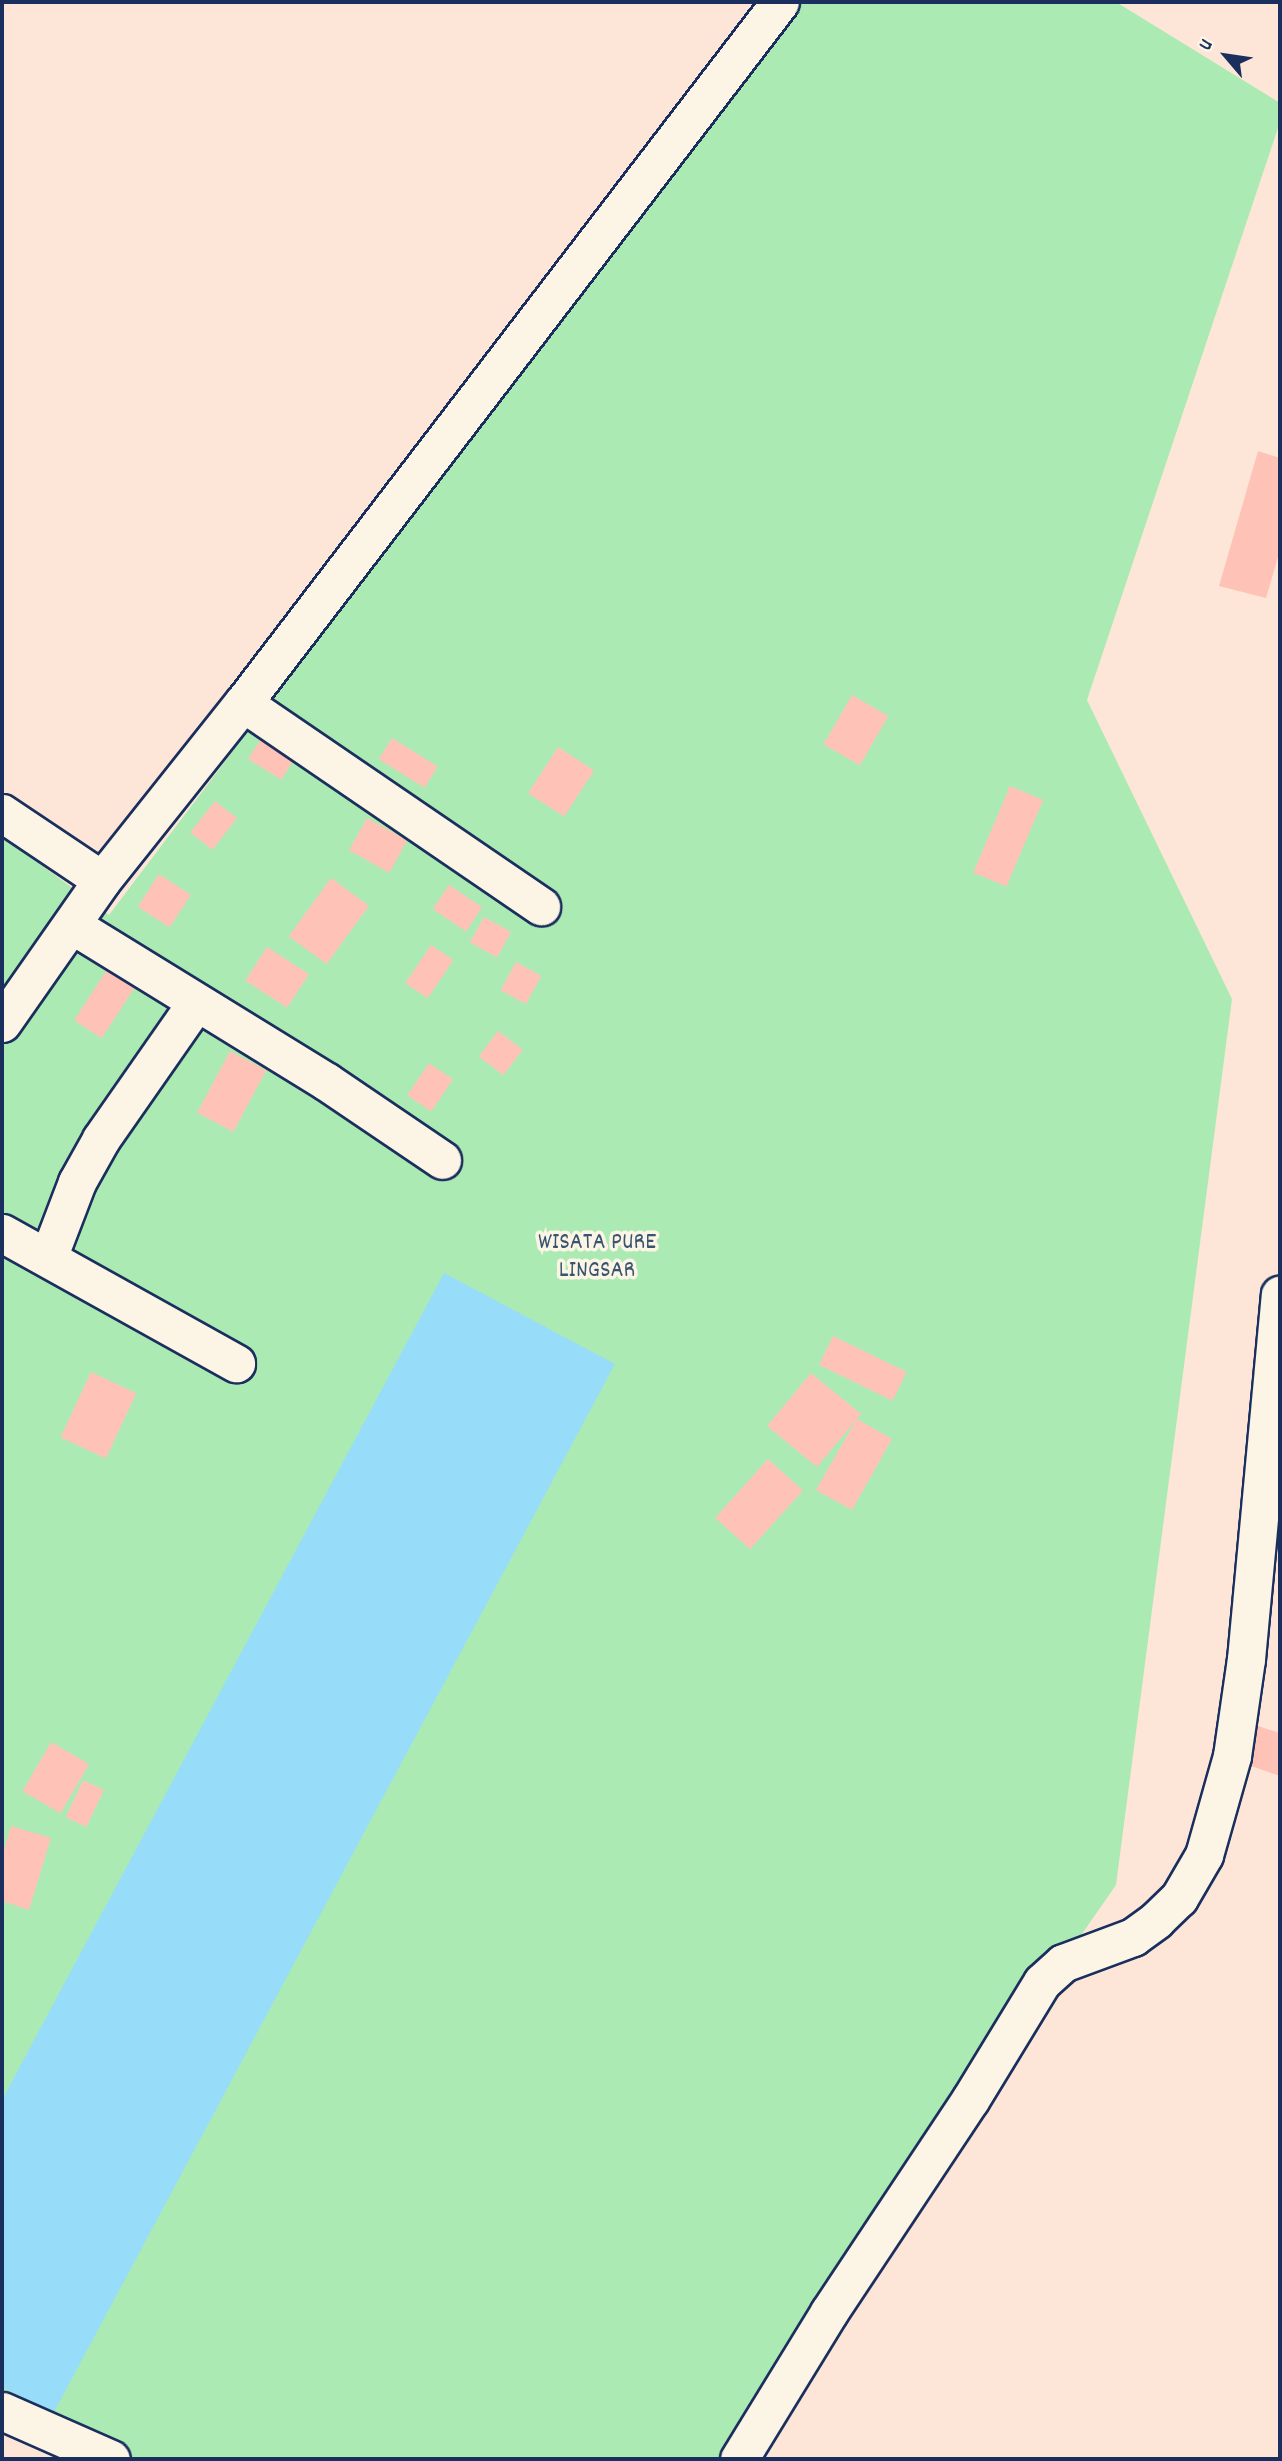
<!DOCTYPE html>
<style>
body{margin:0}
#map{position:relative;width:1282px;height:2461px;overflow:hidden;background:#fde6d7;font-family:Dekko,sans-serif}
div>[style]{position:absolute}
.green>*{inset:0;background:#abebb3}
.water>*{inset:0;background:#97dcf9}
.building>*{inset:0;background:#fec3b6;transform-origin:0 0}
.roads{filter:drop-shadow(2px 0 #1b2f5e) drop-shadow(-2px 0 #1b2f5e) drop-shadow(0 2px #1b2f5e) drop-shadow(0 -2px #1b2f5e)}
.minor>*{height:37px;margin:-18.5px;padding:0 18.5px;transform-origin:18.5px;border-radius:18.5px;background:#fcf5e5}
span{translate:-50% -50%;white-space:nowrap;text-align:center;line-height:1.15;-webkit-text-stroke:7px #fcf5e5;paint-order:stroke}
.park-label{font-size:24px;color:#38556f}
.frame{position:absolute;inset:0;border:4px solid #1b2f5e;pointer-events:none}
.north{position:absolute;left:1191px;top:21px;width:70px;height:70px;-webkit-text-stroke:5px #fcf5e5;paint-order:stroke;rotate:299deg;font-size:19px;font-weight:700;line-height:28px;text-align:center;color:#1b2f5e}
.north::after{content:'';display:block;margin:auto;width:24px;height:32px;background:#1b2f5e;clip-path:polygon(50% 0,100% 100%,50% 72%,0 100%)}
</style>
<div id="map">
<div class="green">
<div style="clip-path:polygon(799px 2px,1116px 2px,1280px 103px,1280px 122px,1087px 700px,1232px 999px,1116px 1885px,717px 2459px,116px 2459px,2px 2407px,2px 836px,109px 915px)"></div>
</div>
<div class="water">
<div style="clip-path:polygon(444px 1273px,615px 1364px,53px 2414px,2px 2387px,2px 2100px)"></div>
</div>
<div class="building">
<div style="clip-path:polygon(1258px 451px,1280px 458px,1280px 550px,1266px 598px,1219px 586px)"></div>
<div style="left:852px;top:695px;width:42px;height:57px;rotate:30deg"></div>
<div style="left:262px;top:737px;width:39px;height:26px;rotate:32deg"></div>
<div style="left:392px;top:738px;width:54px;height:25px;rotate:32deg"></div>
<div style="left:558px;top:747px;width:43px;height:55px;rotate:33deg"></div>
<div style="left:1010px;top:786px;width:36px;height:94px;rotate:23deg"></div>
<div style="left:215px;top:801px;width:28px;height:40px;rotate:38deg"></div>
<div style="left:367px;top:818px;width:46px;height:37px;rotate:29deg"></div>
<div style="left:159px;top:874px;width:38px;height:39px;rotate:33deg"></div>
<div style="left:331px;top:878px;width:47px;height:72px;rotate:36deg"></div>
<div style="left:449px;top:885px;width:40px;height:29px;rotate:34deg"></div>
<div style="left:484px;top:917px;width:31px;height:29px;rotate:29deg"></div>
<div style="left:431px;top:945px;width:27px;height:46px;rotate:34deg"></div>
<div style="left:267px;top:947px;width:50px;height:40px;rotate:33deg"></div>
<div style="left:516px;top:962px;width:29px;height:32px;rotate:29deg"></div>
<div style="left:110px;top:965px;width:33px;height:66px;rotate:33deg"></div>
<div style="left:498px;top:1031px;width:31px;height:32px;rotate:37deg"></div>
<div style="left:230px;top:1051px;width:41px;height:70px;rotate:28deg"></div>
<div style="left:429px;top:1063px;width:29px;height:39px;rotate:34deg"></div>
<div style="left:833px;top:1336px;width:82px;height:32px;rotate:26deg"></div>
<div style="left:91px;top:1372px;width:50px;height:72px;rotate:25deg"></div>
<div style="clip-path:polygon(811px 1373px,861px 1414px,857px 1419px,892px 1439px,852px 1510px,816px 1490px,856px 1420px,817px 1467px,767px 1426px)"></div>
<div style="left:768px;top:1459px;width:47px;height:79px;rotate:42deg"></div>
<div style="clip-path:polygon(1258px 1726px,1280px 1733px,1280px 1776px,1245px 1764px)"></div>
<div style="left:51px;top:1742px;width:44px;height:57px;rotate:30deg"></div>
<div style="left:83px;top:1780px;width:23px;height:41px;rotate:25deg"></div>
<div style="clip-path:polygon(11px 1826px,51px 1838px,29px 1910px,2px 1901px,2px 1856px)"></div>
</div>
<div class="roads">
<div class="minor">
<div style="left:243px;top:703px;width:361px;rotate:34.3deg"></div>
<div style="left:2px;top:813px;width:120px;rotate:33.8deg"></div>
<div style="left:102px;top:880px;width:226px;rotate:-51.5deg"></div>
<div style="left:243px;top:703px;width:883px;rotate:-52.55deg"></div>
<div style="left:72px;top:925px;width:299px;rotate:31.6deg"></div>
<div style="left:327px;top:1082px;width:139px;rotate:34.1deg"></div>
<div style="left:2px;top:1023px;width:174px;rotate:-55deg"></div>
<div style="left:2px;top:1233px;width:268px;rotate:29.1deg"></div>
<div style="left:48px;top:1258px;width:81px;rotate:-69.1deg"></div>
<div style="left:77px;top:1182px;width:49px;rotate:-60.8deg"></div>
<div style="left:101px;top:1139px;width:166px;rotate:-55.1deg"></div>
<div style="left:2px;top:2411px;width:119px;rotate:23.8deg"></div>
<div style="left:739px;top:2459px;width:172px;rotate:-58.5deg"></div>
<div style="left:829px;top:2312px;width:255px;rotate:-56.4deg"></div>
<div style="left:970px;top:2100px;width:138px;rotate:-58.6deg"></div>
<div style="left:1042px;top:1982px;width:28px;rotate:-42deg"></div>
<div style="left:1063px;top:1963px;width:75px;rotate:-20.4deg"></div>
<div style="left:1133px;top:1937px;width:29px;rotate:-36deg"></div>
<div style="left:1156px;top:1920px;width:32px;rotate:-44deg"></div>
<div style="left:1179px;top:1898px;width:50px;rotate:-59.8deg"></div>
<div style="left:1204px;top:1855px;width:103px;rotate:-74.2deg"></div>
<div style="left:1232px;top:1756px;width:98px;rotate:-81.8deg"></div>
<div style="left:1246px;top:1659px;width:366px;rotate:-84.7deg"></div>
</div>
</div>
<div class="park-label">
<span style="left:597px;top:1258px">WISATA PURE<br>LINGSAR</span>
</div>
<div class="frame"></div>
<div class="north">U</div>
</div>
